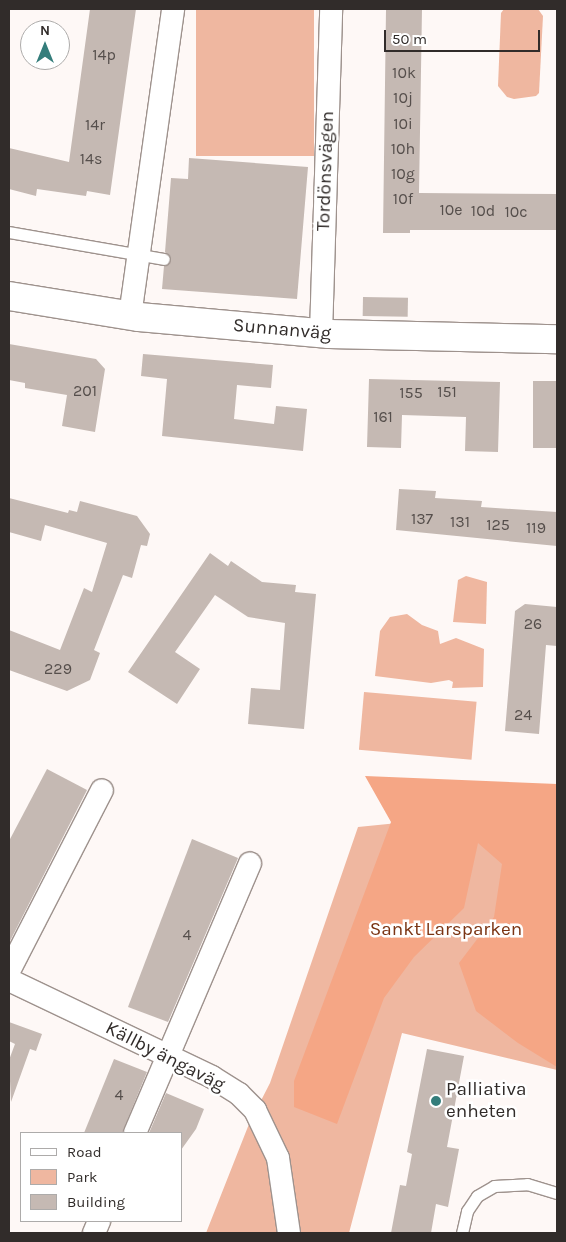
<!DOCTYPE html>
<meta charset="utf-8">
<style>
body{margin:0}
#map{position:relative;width:566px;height:1242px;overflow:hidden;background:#fef8f6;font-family:Karla,sans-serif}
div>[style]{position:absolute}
.green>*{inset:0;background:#efb7a0;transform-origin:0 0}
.forest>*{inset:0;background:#f5a685}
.building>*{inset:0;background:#c5b9b3;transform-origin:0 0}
.roads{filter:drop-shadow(1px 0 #9e928d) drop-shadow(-1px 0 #9e928d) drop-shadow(0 1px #9e928d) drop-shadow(0 -1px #9e928d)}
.lane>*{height:11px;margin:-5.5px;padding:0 5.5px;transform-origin:5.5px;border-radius:5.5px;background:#fff}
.street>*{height:22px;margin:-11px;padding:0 11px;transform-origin:11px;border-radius:11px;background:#fff}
.secondary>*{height:28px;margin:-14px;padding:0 14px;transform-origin:14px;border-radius:14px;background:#fff}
.dots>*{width:14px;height:14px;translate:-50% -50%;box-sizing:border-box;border:2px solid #fff;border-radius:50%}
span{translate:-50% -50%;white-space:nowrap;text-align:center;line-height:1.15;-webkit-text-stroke:5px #fff;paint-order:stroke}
.number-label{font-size:16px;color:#564f4c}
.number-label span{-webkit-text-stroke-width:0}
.street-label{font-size:19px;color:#312c2a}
.park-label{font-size:19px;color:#7a3413}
.poi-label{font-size:19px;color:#312c2a}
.left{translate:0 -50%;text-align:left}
.frame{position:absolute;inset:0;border:10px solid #312c2a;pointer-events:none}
.legend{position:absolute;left:20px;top:1132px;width:162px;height:90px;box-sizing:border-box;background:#fff;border:1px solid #adabaa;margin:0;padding:6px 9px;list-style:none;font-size:15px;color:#312c2a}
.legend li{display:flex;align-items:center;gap:10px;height:25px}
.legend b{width:25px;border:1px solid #adabaa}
.north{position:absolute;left:20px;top:20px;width:50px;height:50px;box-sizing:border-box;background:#fff;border:1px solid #adabaa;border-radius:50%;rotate:0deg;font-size:14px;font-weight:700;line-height:20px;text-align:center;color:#312c2a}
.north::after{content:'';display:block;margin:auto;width:18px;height:22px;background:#347d7b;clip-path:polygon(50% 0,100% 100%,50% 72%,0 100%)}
.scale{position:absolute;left:384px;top:30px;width:156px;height:22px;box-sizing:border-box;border:2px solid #312c2a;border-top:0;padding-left:6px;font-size:15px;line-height:18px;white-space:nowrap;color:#312c2a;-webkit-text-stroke:4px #fff;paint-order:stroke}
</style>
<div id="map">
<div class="green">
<div style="left:196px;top:9px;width:118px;height:147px"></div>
<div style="clip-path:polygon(504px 9px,538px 9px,543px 16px,539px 93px,536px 96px,514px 99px,507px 97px,498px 86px,501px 13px)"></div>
<div style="clip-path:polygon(466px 576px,487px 582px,486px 624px,453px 622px,458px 580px)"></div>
<div style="clip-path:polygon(407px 614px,422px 625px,438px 631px,440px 644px,456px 638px,484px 649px,483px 687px,452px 688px,453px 682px,449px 680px,431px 683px,375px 676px,380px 631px,390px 617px)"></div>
<div style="left:364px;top:692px;width:113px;height:58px;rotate:5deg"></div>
<div style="clip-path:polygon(557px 807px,557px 1070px,402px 1033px,349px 1233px,206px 1233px,249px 1124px,270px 1083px,358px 827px)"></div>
</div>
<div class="forest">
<div style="clip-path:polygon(365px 776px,557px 784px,557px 1067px,518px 1043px,476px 1011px,459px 963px,494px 917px,502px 864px,478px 843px,464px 908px,414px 957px,384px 998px,337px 1124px,294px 1107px,294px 1081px,391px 822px)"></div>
</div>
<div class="building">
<div style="clip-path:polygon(90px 9px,136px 9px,110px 195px,87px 191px,86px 196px,37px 189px,36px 196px,9px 189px,9px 148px,69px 162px)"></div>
<div style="clip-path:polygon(386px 9px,422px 9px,419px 193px,557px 194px,557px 230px,410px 230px,410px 233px,383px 233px)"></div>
<div style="clip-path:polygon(189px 158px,308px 167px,297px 299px,162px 289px,164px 266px,171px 260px,165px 252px,171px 178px,188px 179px)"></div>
<div style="left:363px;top:297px;width:45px;height:19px;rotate:1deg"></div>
<div style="clip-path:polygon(9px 344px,96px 359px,105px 369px,95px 432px,62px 426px,67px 395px,25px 388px,25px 383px,9px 380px)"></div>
<div style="clip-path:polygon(143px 354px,273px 365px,271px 388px,237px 385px,234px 419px,274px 424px,276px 406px,307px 409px,303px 451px,162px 436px,167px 379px,141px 376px)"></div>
<div style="clip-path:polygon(369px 379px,500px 382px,498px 452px,465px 451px,466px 417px,402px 415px,401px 448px,367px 447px)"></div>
<div style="left:557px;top:381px;width:67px;height:24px;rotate:90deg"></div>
<div style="clip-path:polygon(399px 489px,436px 491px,435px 498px,482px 501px,481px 507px,557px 512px,557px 546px,396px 530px)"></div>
<div style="clip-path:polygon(9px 498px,68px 513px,69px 510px,77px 512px,80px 501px,137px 516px,150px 534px,147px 546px,141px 545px,132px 578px,123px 575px,94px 650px,100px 653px,90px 680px,67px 691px,9px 670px,9px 630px,60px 650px,84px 588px,92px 592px,107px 543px,45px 525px,41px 541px,9px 532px)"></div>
<div style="clip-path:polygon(210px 553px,228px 566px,231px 561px,262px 582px,296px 585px,295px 592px,316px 594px,304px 729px,248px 724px,251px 688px,280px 690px,285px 623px,248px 617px,215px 595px,175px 652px,200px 669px,177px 704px,128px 672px)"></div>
<div style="clip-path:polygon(525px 604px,557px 607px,557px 646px,546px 645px,539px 734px,505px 731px,515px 611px)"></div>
<div style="clip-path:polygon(47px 769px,87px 790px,9px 943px,9px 841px)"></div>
<div style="clip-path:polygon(192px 839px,238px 858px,168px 1022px,128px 1007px)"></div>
<div style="clip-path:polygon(9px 1022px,42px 1034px,36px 1051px,30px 1049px,11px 1102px,9px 1060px,15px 1044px,9px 1041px)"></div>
<div style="clip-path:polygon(427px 1049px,464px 1056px,447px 1147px,459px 1149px,448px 1207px,436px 1204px,431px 1233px,391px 1233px,400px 1185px,406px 1186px,412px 1154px,407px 1152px)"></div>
<div style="clip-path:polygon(114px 1059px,147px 1072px,122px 1133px,84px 1133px)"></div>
<div style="clip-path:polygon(166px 1093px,204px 1109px,196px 1129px,181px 1150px,181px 1133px,149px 1133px)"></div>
</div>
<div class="roads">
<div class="lane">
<div style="left:9px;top:232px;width:157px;rotate:9.9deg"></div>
<div style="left:462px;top:1233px;width:23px;rotate:-77deg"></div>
<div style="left:467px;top:1211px;width:18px;rotate:-56deg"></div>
<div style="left:477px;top:1196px;width:20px;rotate:-30deg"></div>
<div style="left:494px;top:1186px;width:33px;rotate:-3deg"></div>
<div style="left:527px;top:1184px;width:31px;rotate:17deg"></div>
</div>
<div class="street">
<div style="left:130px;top:316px;width:310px;rotate:-82deg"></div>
<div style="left:321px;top:334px;width:325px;rotate:-88.2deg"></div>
<div style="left:9px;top:971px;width:203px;rotate:-62.8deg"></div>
<div style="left:9px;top:980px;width:225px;rotate:25.5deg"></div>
<div style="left:212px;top:1077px;width:32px;rotate:32deg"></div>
<div style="left:239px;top:1094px;width:23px;rotate:45deg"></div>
<div style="left:255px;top:1110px;width:53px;rotate:64.4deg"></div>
<div style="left:278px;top:1158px;width:76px;rotate:81.7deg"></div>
<div style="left:135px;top:1133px;width:293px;rotate:-66.9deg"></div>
<div style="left:94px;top:1233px;width:13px;rotate:-67deg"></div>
</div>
<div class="secondary">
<div style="left:9px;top:296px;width:132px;rotate:9.2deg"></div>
<div style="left:139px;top:317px;width:191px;rotate:5.1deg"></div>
<div style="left:329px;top:334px;width:228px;rotate:1.3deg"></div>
</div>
</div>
<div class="dots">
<div style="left:436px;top:1101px;background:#347d7b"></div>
</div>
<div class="number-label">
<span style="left:104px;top:55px">14p</span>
<span style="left:404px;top:73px">10k</span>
<span style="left:403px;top:98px">10j</span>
<span style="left:403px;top:124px">10i</span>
<span style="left:95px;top:125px">14r</span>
<span style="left:403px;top:149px">10h</span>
<span style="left:91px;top:159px">14s</span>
<span style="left:403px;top:174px">10g</span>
<span style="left:403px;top:199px">10f</span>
<span style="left:451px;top:210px">10e</span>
<span style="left:483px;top:211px">10d</span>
<span style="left:516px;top:212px">10c</span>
<span style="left:85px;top:391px">201</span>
<span style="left:447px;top:392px">151</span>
<span style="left:411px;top:393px">155</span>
<span style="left:383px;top:417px">161</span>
<span style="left:422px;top:519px">137</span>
<span style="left:460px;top:522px">131</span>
<span style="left:498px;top:525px">125</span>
<span style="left:536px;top:528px">119</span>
<span style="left:533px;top:624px">26</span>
<span style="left:58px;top:669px">229</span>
<span style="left:523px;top:715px">24</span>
<span style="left:187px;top:935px">4</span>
<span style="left:119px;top:1095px">4</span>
</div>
<div class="street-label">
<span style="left:326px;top:171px;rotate:-88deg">Tordönsvägen</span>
<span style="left:282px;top:330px;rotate:5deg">Sunnanväg</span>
<span style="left:165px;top:1057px;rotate:27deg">Källby ängaväg</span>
</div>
<div class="park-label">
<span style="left:446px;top:930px">Sankt Larsparken</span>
</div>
<div class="poi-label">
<span class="left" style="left:446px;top:1101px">Palliativa<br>enheten</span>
</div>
<div class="frame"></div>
<ul class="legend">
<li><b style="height:6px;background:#fff"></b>Road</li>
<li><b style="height:14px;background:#efb7a0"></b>Park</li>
<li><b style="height:14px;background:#c5b9b3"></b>Building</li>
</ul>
<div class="north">N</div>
<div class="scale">50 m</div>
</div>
